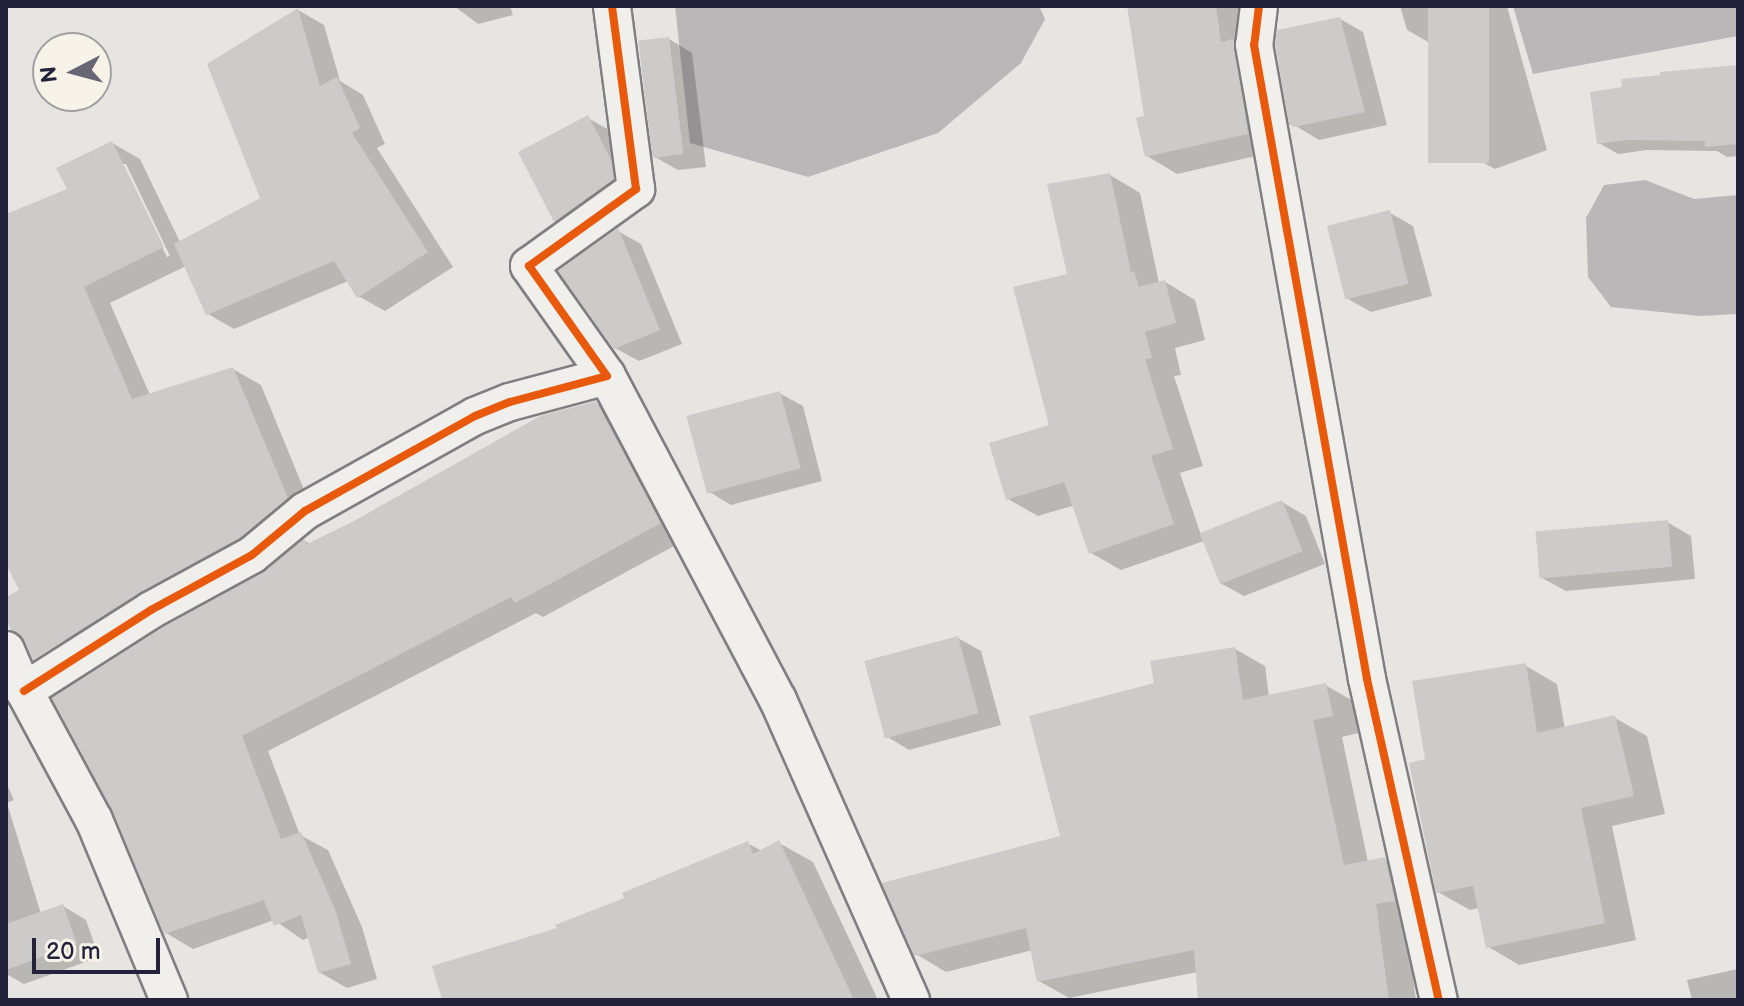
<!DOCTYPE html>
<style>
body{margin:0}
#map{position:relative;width:1744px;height:1006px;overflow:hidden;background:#e7e5e1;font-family:"Balsamiq Sans",sans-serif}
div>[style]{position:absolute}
.water>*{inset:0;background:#bab7b8}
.shadow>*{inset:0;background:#0003}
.building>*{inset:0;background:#cdcbc9;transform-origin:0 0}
.roads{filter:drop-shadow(2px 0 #7f7e81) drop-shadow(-2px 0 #7f7e81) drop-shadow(0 2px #7f7e81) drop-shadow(0 -2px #7f7e81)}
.minor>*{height:36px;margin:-18px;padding:0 18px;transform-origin:18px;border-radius:18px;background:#f0efeb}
.cycleway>*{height:8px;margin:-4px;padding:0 4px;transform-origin:4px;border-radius:4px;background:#e8590c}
span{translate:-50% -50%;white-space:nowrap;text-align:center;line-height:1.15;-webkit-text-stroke:7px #f7f3e8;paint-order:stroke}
.frame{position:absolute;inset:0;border:8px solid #22223b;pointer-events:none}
.north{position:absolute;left:32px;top:32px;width:80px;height:80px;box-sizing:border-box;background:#f7f3e8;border:2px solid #a29fa3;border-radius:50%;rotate:264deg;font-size:22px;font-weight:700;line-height:32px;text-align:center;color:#22223b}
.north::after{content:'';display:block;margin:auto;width:28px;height:36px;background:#676675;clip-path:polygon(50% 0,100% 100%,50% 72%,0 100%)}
.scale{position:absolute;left:32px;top:938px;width:128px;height:36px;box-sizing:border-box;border:4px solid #22223b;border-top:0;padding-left:10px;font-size:24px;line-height:28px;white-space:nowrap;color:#22223b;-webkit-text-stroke:6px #f7f3e8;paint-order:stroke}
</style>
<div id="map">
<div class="water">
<div style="clip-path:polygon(675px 6px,1039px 6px,1045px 19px,1021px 63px,938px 133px,808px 177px,690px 143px)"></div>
<div style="clip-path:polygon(1513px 6px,1738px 6px,1738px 36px,1533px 74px)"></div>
<div style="clip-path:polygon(1645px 180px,1694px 199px,1738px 195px,1738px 314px,1700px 316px,1611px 307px,1588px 277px,1586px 218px,1604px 185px)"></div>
</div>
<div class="shadow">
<div style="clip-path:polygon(454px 6px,510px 6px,513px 15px,478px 24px)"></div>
<div style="clip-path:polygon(1129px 6px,1243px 6px,1278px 151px,1177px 174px,1147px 156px,1146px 118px)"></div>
<div style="clip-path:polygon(1400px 6px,1507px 6px,1547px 150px,1495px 169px,1471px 156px,1439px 40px,1430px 43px,1407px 30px)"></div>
<div style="clip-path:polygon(evenodd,298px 10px,324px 25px,340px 81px,363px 95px,385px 144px,377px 148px,453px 267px,385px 311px,358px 296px,348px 281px,234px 329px,208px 314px,186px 266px,110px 303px,150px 395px,233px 369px,261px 385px,314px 514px,92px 655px,64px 639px,6px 615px,6px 599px,22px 591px,6px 559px,6px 217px,70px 190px,112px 143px,140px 159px,180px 242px,263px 199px,298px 10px,121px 164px,126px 164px,170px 256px,167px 257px,121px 164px)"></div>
<div style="clip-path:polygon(1340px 19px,1363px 32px,1387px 125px,1319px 140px,1291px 123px)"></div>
<div style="clip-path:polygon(669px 39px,692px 53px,706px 167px,678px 170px,655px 157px)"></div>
<div style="clip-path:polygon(1738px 67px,1738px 156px,1727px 157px,1717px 151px,1647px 150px,1618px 154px,1599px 143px,1624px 89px,1662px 76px)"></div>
<div style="clip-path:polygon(588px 118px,611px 131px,634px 175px,579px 234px,555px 221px)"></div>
<div style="clip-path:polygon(1110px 175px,1140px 193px,1159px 283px,1165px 282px,1195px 300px,1205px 340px,1175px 348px,1181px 375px,1174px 376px,1203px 466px,1180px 473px,1201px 535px,1282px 502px,1306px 516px,1325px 564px,1244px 596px,1220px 583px,1204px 541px,1121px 570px,1091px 553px,1075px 505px,1038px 516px,1008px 499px,1051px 426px,1069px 275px)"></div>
<div style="clip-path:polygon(1390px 213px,1413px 226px,1432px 296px,1371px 312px,1348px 299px)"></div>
<div style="clip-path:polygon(618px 231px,641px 244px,682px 344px,639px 361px,615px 348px)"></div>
<div style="clip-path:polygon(779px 393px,803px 406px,822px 481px,731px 505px,708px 491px)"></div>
<div style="clip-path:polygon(596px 403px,623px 419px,687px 539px,543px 617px,536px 613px,268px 751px,300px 835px,328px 850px,362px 927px,377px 979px,347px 988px,319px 972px,310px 937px,303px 940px,274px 920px,193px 949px,166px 933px,263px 575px,305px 541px,310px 544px)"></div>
<div style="clip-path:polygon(1667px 522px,1691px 536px,1695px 579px,1566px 591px,1542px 578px)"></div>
<div style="clip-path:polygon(958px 638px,981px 651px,1001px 725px,909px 750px,886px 736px)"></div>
<div style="clip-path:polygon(1235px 649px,1265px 666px,1269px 697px,1325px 685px,1355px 702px,1362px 732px,1342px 737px,1368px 862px,1385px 859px,1415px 877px,1405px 921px,1416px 1000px,1200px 1000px,1197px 972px,1069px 998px,1039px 981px,1033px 950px,946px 972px,916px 954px,1063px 837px,1156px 685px)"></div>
<div style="clip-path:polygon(1526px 666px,1557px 684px,1565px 729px,1615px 718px,1647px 736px,1665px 814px,1612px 826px,1636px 940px,1519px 965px,1487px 946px,1480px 908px,1470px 910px,1438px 892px,1427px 761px)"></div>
<div style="clip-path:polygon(6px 782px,14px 800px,7px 803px,41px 914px,63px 906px,86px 920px,99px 957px,24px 984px,6px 974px)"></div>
<div style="clip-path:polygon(747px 843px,762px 851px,779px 843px,813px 862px,878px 1000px,445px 1000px,559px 929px)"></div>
<div style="clip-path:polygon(1738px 969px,1738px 1000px,1692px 1000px,1687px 980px)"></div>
</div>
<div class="building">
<div style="clip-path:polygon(1127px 6px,1216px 6px,1221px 42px,1234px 39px,1248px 134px,1145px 157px,1136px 118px,1144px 116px)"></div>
<div style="left:1428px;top:6px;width:61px;height:157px"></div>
<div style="clip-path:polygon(298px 8px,320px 86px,337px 77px,360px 128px,352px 133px,428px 252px,357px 298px,334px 261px,206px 315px,174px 244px,260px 198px,207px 64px)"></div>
<div style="clip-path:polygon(1340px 17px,1365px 112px,1294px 127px,1289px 124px,1275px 44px,1277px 30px)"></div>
<div style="left:669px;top:37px;width:118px;height:31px;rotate:83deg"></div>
<div style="clip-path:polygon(1738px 65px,1738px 144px,1705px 147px,1705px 141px,1626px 140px,1597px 144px,1590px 92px,1622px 87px,1621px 79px,1660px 75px,1660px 72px)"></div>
<div style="clip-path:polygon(588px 115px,611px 160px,614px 179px,554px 222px,518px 152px)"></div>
<div style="clip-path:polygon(112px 141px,164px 247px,84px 287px,132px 399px,233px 367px,288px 498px,240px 538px,141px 592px,33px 660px,25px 641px,11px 630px,6px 620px,6px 597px,19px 590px,6px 564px,6px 214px,67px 189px,56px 168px)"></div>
<div style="clip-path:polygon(1110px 173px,1131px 272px,1134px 271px,1139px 287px,1165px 280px,1176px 323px,1145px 332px,1152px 358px,1145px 359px,1173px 449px,1151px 456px,1174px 524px,1089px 554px,1064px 482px,1006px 500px,989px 443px,1049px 425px,1013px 287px,1067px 274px,1047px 184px)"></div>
<div style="left:1390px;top:210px;width:76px;height:65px;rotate:76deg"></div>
<div style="clip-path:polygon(618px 228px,660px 330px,614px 349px,558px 271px)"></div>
<div style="left:780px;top:391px;width:80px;height:97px;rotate:75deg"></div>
<div style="clip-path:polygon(596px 401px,661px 523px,515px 603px,511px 597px,242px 736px,281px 839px,301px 832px,335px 909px,351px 964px,318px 973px,301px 915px,274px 926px,264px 900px,164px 934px,113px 812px,52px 698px,162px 628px,262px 573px,304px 539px,307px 544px,352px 522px,540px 416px)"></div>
<div style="left:1282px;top:500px;width:55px;height:89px;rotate:68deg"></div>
<div style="left:1668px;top:520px;width:47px;height:133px;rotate:85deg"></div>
<div style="left:958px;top:636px;width:80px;height:97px;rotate:75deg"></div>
<div style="clip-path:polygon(1235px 647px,1243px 700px,1326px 683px,1333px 716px,1313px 720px,1344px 865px,1385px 857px,1395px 901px,1376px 904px,1389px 1000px,1198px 1000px,1194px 950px,1037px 982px,1026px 928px,914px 956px,882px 883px,1060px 836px,1029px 716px,1154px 683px,1150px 661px)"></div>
<div style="clip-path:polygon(1526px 663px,1537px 733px,1615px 715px,1634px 796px,1581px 808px,1605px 923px,1486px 948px,1473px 886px,1436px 893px,1409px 763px,1425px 759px,1412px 681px)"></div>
<div style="clip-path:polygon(779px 840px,854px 1000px,442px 1000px,432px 966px,557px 928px,555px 925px,624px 898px,622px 893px,748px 841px,753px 854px)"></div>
<div style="clip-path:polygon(63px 904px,77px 944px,6px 970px,6px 924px)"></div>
</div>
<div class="roads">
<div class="minor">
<div style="left:1259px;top:6px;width:39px;rotate:97deg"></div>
<div style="left:1254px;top:45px;width:644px;rotate:79.89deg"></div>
<div style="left:1367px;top:679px;width:329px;rotate:77.4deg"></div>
<div style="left:607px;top:376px;width:366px;rotate:62.2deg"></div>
<div style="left:778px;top:700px;width:328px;rotate:66.1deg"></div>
<div style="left:6px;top:650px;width:34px;rotate:67deg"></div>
<div style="left:19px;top:681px;width:158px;rotate:61.7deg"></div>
<div style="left:94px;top:820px;width:195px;rotate:67.4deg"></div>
<div style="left:24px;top:691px;width:151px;rotate:-32.5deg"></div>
<div style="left:151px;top:610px;width:115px;rotate:-28.6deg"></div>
<div style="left:252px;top:555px;width:69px;rotate:-39.7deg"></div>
<div style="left:305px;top:511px;width:195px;rotate:-29.2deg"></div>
<div style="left:475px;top:416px;width:38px;rotate:-22deg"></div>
<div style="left:510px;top:402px;width:100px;rotate:-15deg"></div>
<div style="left:607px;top:376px;width:135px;rotate:-125.3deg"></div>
<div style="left:529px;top:266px;width:132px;rotate:-35.7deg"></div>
<div style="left:636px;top:189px;width:185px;rotate:-97.5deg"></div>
</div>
</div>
<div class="cycleway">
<div style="left:1259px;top:6px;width:39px;rotate:97deg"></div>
<div style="left:1254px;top:45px;width:644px;rotate:79.89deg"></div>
<div style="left:1367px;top:679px;width:329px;rotate:77.4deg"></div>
<div style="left:24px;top:691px;width:151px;rotate:-32.5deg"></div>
<div style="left:151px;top:610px;width:115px;rotate:-28.6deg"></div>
<div style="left:252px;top:555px;width:69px;rotate:-39.7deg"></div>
<div style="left:305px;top:511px;width:195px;rotate:-29.2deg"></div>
<div style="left:475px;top:416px;width:38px;rotate:-22deg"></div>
<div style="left:510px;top:402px;width:100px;rotate:-15deg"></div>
<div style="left:607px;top:376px;width:135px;rotate:-125.3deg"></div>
<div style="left:529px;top:266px;width:132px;rotate:-35.7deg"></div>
<div style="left:636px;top:189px;width:185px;rotate:-97.5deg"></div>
</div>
<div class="frame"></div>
<div class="north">N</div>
<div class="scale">20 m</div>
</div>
